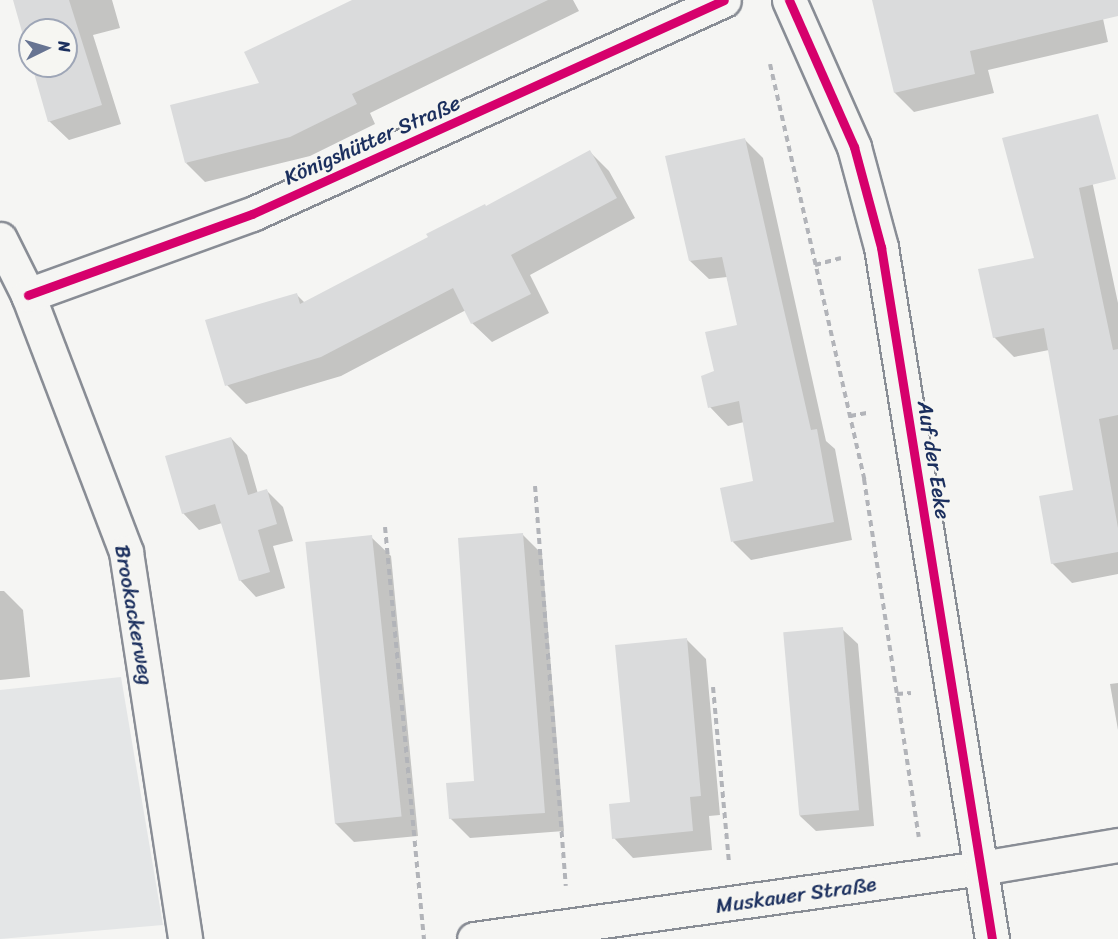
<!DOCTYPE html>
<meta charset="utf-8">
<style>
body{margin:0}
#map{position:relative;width:1118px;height:939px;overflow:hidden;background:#f5f5f3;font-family:Sriracha,sans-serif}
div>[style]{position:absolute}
.green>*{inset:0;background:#e4e6e7}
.shadow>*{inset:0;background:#0003}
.building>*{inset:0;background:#dadbdc;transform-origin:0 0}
.path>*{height:4px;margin-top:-2px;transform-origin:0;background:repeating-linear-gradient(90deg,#b2b4b9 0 6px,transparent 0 10.5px)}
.roads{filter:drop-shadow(2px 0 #898d95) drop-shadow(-2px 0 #898d95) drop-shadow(0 2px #898d95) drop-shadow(0 -2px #898d95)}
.minor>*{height:33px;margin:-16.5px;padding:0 16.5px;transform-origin:16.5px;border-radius:16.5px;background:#f5f5f3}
.cycleway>*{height:9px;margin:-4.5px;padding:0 4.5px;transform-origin:4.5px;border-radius:4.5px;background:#d6006c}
span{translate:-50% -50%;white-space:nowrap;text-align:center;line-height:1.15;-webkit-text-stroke:4.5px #f6f6f2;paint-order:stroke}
.street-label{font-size:21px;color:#1b2f5e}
.north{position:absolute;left:18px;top:18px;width:60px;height:60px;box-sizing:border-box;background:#f6f6f2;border:2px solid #9ea6b7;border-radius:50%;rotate:85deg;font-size:16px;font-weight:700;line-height:24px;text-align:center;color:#1b2f5e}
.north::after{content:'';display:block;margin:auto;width:21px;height:27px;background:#677492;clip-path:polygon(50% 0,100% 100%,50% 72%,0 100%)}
</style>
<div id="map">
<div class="green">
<div style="clip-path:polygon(121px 677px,163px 925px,0 939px,0 690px)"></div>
</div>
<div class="shadow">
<div style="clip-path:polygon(15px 0,112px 0,120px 28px,93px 35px,121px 124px,69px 140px,49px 121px,34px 66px,66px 66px,66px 30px,30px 30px,30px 52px)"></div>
<div style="clip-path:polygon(365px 0,573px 0,579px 11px,370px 113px,375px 124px,310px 156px,205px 182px,186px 163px,261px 84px)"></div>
<div style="clip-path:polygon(873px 0,1099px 0,1108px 42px,988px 70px,994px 93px,914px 112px,895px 93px)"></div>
<div style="clip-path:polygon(744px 139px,763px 158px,826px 441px,835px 449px,852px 540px,751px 560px,733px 542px,755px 482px,744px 422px,728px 426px,710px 407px,716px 372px,738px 326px,727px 277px,709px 279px,690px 261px)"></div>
<div style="clip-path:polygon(1084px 143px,1118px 303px,1118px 574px,1072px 583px,1052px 563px,1075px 491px,1049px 350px,1014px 357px,994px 337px,1035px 260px)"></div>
<div style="clip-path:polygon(590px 152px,609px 171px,635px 218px,530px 275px,549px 313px,492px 342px,472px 323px,466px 310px,341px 376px,246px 404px,227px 385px,296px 294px,305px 303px)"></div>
<div style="clip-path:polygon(231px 438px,247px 455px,258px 494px,267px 491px,283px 507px,293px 541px,273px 546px,285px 588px,256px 597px,240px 580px,222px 523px,199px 530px,183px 513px)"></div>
<div style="clip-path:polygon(522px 534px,542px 554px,564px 831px,470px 838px,450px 818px,476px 782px)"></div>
<div style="clip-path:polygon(371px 537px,391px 556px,418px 836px,354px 842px,335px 823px)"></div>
<div style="clip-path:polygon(0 591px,4px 591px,23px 610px,30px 677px,0 680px)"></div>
<div style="clip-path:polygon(842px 629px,858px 644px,874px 826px,816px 831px,800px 816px)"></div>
<div style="clip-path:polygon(687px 640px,706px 659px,720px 815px,709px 816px,712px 850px,633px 858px,614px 838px,631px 804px)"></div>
<div style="clip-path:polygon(1118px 683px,1118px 730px,1110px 684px)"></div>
</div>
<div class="building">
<div style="clip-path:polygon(13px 0,69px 0,102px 105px,48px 122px,32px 66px,66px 66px,66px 30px,30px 30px,30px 60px)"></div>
<div style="clip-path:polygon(352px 0,548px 0,352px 94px,357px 104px,290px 137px,185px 163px,170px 105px,259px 83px,244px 52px)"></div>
<div style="clip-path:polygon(872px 0,1118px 0,1118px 16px,970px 51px,975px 74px,894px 93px)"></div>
<div style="clip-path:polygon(1098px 114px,1116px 179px,1079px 188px,1113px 350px,1118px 349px,1118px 415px,1099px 419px,1118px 528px,1118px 552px,1051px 564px,1039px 496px,1073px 490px,1044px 328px,993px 338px,978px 269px,1034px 258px,1002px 138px)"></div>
<div style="clip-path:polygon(745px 138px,811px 430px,817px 429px,834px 522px,731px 542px,720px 488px,753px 481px,739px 401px,708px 408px,701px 376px,714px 371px,705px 332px,737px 325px,722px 257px,689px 261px,665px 156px)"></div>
<div style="clip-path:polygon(590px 150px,617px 198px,511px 255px,531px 294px,471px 324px,453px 288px,321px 357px,225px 386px,205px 320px,297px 293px,300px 304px,428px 237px,426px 234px,485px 204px,486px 206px)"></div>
<div style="clip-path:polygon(231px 437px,248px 495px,267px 489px,277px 524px,258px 530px,270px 572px,239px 581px,215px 504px,182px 514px,165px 456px)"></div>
<div style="clip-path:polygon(523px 533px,545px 813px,449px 819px,446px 783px,474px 781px,458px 538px)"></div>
<div style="left:372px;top:535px;width:283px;height:67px;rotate:84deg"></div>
<div style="left:843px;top:627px;width:184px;height:60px;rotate:85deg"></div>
<div style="clip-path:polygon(687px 638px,701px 796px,690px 797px,693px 831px,612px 839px,609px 804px,630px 802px,615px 645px)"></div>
</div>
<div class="path">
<div style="left:770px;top:64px;width:426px;rotate:77.2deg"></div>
<div style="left:864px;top:479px;width:362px;rotate:81.3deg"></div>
<div style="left:815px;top:265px;width:27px;rotate:-15deg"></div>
<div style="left:850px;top:416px;width:17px;rotate:-10deg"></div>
<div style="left:535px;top:486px;width:401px;rotate:85.6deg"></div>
<div style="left:385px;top:527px;width:414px;rotate:84.6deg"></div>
<div style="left:713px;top:687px;width:178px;rotate:84.8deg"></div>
<div style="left:897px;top:694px;width:14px;rotate:-4deg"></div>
</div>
<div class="roads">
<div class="minor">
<div style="left:789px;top:0;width:161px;rotate:66.1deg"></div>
<div style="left:854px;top:147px;width:104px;rotate:74.9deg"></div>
<div style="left:881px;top:247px;width:701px;rotate:80.89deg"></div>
<div style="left:0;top:239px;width:63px;rotate:63.4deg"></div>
<div style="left:28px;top:295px;width:275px;rotate:69.1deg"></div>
<div style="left:126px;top:552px;width:391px;rotate:81.3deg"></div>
<div style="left:28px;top:295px;width:238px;rotate:-19.9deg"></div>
<div style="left:252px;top:214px;width:518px;rotate:-24.39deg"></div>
<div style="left:474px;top:939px;width:512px;rotate:-7.97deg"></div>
<div style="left:981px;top:868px;width:139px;rotate:-9.5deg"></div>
</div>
</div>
<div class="cycleway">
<div style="left:789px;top:0;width:161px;rotate:66.1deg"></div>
<div style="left:854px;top:147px;width:104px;rotate:74.9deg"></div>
<div style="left:881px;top:247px;width:701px;rotate:80.89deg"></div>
<div style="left:28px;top:295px;width:238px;rotate:-19.9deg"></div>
<div style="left:252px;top:214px;width:518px;rotate:-24.39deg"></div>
</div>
<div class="street-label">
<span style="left:372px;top:140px;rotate:-24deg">Königshütter Straße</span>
<span style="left:934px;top:460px;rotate:81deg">Auf der Eeke</span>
<span style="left:134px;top:615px;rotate:80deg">Brookackerweg</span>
<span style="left:796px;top:895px;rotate:-8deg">Muskauer Straße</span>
</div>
<div class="north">N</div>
</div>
